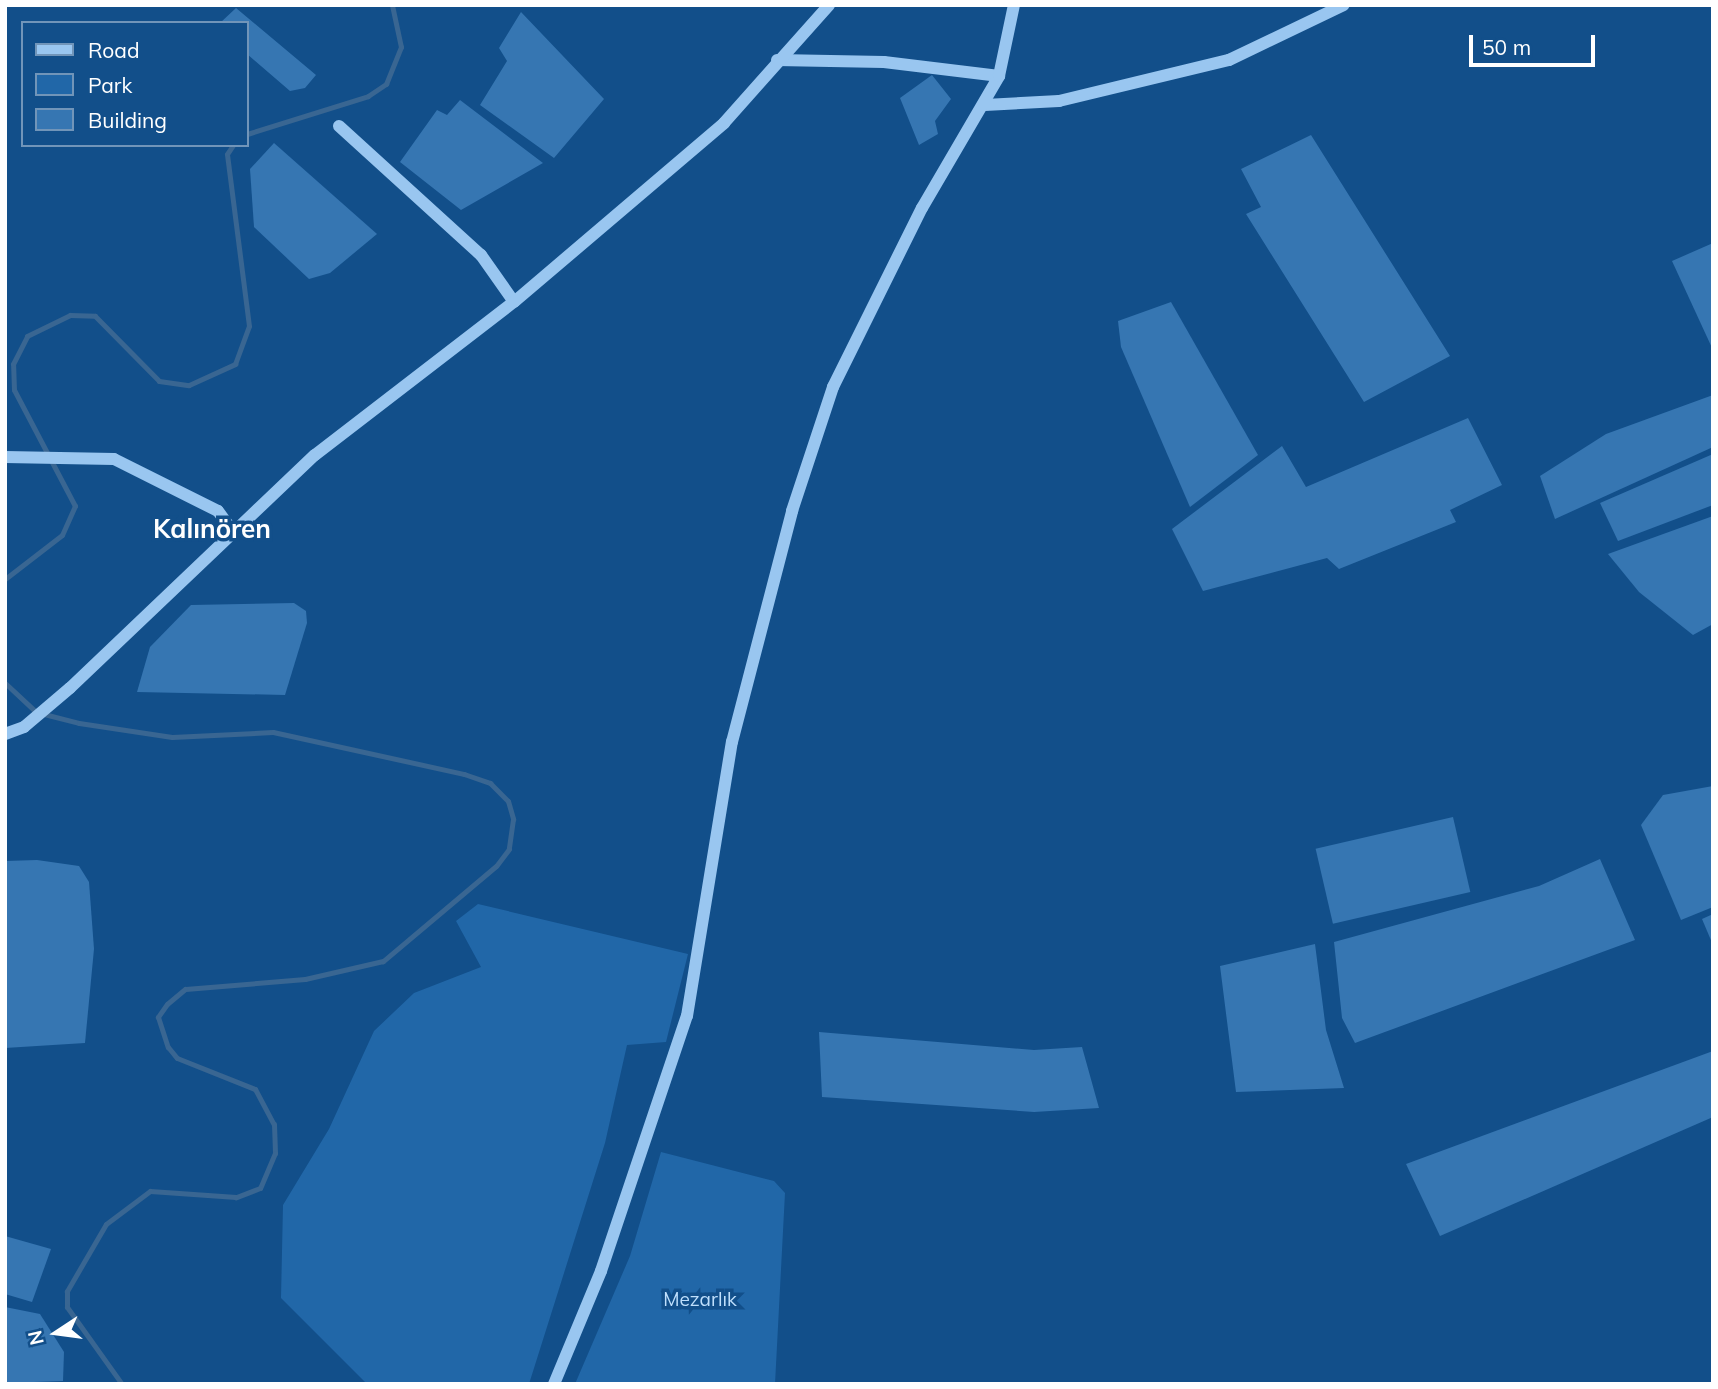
<!DOCTYPE html>
<meta charset="utf-8">
<style>
body{margin:0}
#map{position:relative;width:1718px;height:1389px;overflow:hidden;background:#124f8a;font-family:Mulish,sans-serif}
div>[style]{position:absolute}
.green>*{inset:0;background:#2167a8}
.stream>*{height:5px;margin:-2.5px;padding:0 2.5px;transform-origin:2.5px;border-radius:2.5px;background:#396692}
.building>*{inset:0;background:#3676b2;transform-origin:0 0}
.minor>*{height:12px;margin:-6px;padding:0 6px;transform-origin:6px;border-radius:6px;background:#99c6f0}
span{translate:-50% -50%;white-space:nowrap;text-align:center;line-height:1.15;-webkit-text-stroke:7px #124f8a;paint-order:stroke}
.park-label{font-size:19px;color:#bfdffc}
.district-label{font-size:26px;color:#fff;font-weight:700}
.frame{position:absolute;inset:0;border:7px solid #fff;pointer-events:none}
.legend{position:absolute;left:21px;top:21px;width:228px;height:126px;box-sizing:border-box;background:#124f8a;border:2px solid #7195b9;margin:0;padding:9px 12px;list-style:none;font-size:21px;color:#fff}
.legend li{display:flex;align-items:center;gap:14px;height:35px}
.legend b{width:35px;border:2px solid #7195b9}
.north{position:absolute;left:21px;top:1298px;width:70px;height:70px;-webkit-text-stroke:5px #124f8a;paint-order:stroke;rotate:257deg;font-size:19px;font-weight:700;line-height:28px;text-align:center;color:#fff}
.north::after{content:'';display:block;margin:auto;width:24px;height:32px;background:#fff;clip-path:polygon(50% 0,100% 100%,50% 72%,0 100%)}
.scale{position:absolute;left:1469px;top:35px;width:126px;height:32px;box-sizing:border-box;border:4px solid #fff;border-top:0;padding-left:9px;font-size:21px;line-height:24px;white-space:nowrap;color:#fff;-webkit-text-stroke:5px #124f8a;paint-order:stroke}
</style>
<div id="map">
<div class="green">
<div style="clip-path:polygon(478px 904px,688px 954px,666px 1042px,627px 1045px,605px 1143px,529px 1384px,367px 1384px,281px 1298px,283px 1205px,329px 1129px,374px 1031px,414px 993px,481px 967px,456px 921px)"></div>
<div style="clip-path:polygon(661px 1152px,774px 1181px,785px 1193px,775px 1384px,575px 1384px,630px 1256px)"></div>
</div>
<div class="stream">
<div style="left:247px;top:134px;width:127px;rotate:-17.4deg"></div>
<div style="left:368px;top:96px;width:22px;rotate:-34deg"></div>
<div style="left:386px;top:84px;width:40px;rotate:-68deg"></div>
<div style="left:401px;top:47px;width:43px;rotate:-102.1deg"></div>
<div style="left:5px;top:579px;width:72px;rotate:-37.7deg"></div>
<div style="left:62px;top:535px;width:32px;rotate:-66deg"></div>
<div style="left:75px;top:506px;width:131px;rotate:-117.7deg"></div>
<div style="left:14px;top:390px;width:26px;rotate:-92deg"></div>
<div style="left:13px;top:364px;width:31px;rotate:-63deg"></div>
<div style="left:27px;top:336px;width:48px;rotate:-26deg"></div>
<div style="left:70px;top:315px;width:25px;rotate:2deg"></div>
<div style="left:95px;top:316px;width:91px;rotate:45.4deg"></div>
<div style="left:159px;top:381px;width:30px;rotate:8deg"></div>
<div style="left:189px;top:385px;width:51px;rotate:-24.5deg"></div>
<div style="left:235px;top:364px;width:40px;rotate:-69.8deg"></div>
<div style="left:249px;top:326px;width:173px;rotate:-97.3deg"></div>
<div style="left:227px;top:154px;width:11px;rotate:-56deg"></div>
<div style="left:5px;top:683px;width:42px;rotate:43.1deg"></div>
<div style="left:36px;top:712px;width:44px;rotate:14.3deg"></div>
<div style="left:79px;top:723px;width:94px;rotate:8.6deg"></div>
<div style="left:172px;top:737px;width:101px;rotate:-2.8deg"></div>
<div style="left:273px;top:732px;width:196px;rotate:12.4deg"></div>
<div style="left:464px;top:774px;width:28px;rotate:19deg"></div>
<div style="left:490px;top:783px;width:25px;rotate:45deg"></div>
<div style="left:508px;top:801px;width:19px;rotate:74deg"></div>
<div style="left:513px;top:819px;width:30px;rotate:98deg"></div>
<div style="left:509px;top:849px;width:21px;rotate:127deg"></div>
<div style="left:496px;top:866px;width:148px;rotate:139.9deg"></div>
<div style="left:383px;top:961px;width:80px;rotate:167deg"></div>
<div style="left:305px;top:979px;width:120px;rotate:175.2deg"></div>
<div style="left:185px;top:989px;width:23px;rotate:140deg"></div>
<div style="left:167px;top:1004px;width:16px;rotate:125deg"></div>
<div style="left:158px;top:1017px;width:32px;rotate:72deg"></div>
<div style="left:168px;top:1047px;width:14px;rotate:51deg"></div>
<div style="left:177px;top:1058px;width:84px;rotate:21.7deg"></div>
<div style="left:255px;top:1089px;width:40px;rotate:62deg"></div>
<div style="left:274px;top:1124px;width:29px;rotate:88deg"></div>
<div style="left:275px;top:1153px;width:38px;rotate:113deg"></div>
<div style="left:260px;top:1188px;width:26px;rotate:159deg"></div>
<div style="left:236px;top:1197px;width:86px;rotate:-176deg"></div>
<div style="left:150px;top:1191px;width:55px;rotate:143.1deg"></div>
<div style="left:106px;top:1224px;width:78px;rotate:120.2deg"></div>
<div style="left:67px;top:1291px;width:16px;rotate:90deg"></div>
<div style="left:67px;top:1307px;width:95px;rotate:54.5deg"></div>
</div>
<div class="building">
<div style="clip-path:polygon(236px 8px,316px 75px,305px 88px,290px 91px,247px 54px,247px 23px,220px 23px)"></div>
<div style="clip-path:polygon(521px 12px,604px 99px,554px 158px,480px 105px,507px 61px,499px 48px)"></div>
<div style="clip-path:polygon(932px 75px,951px 99px,935px 121px,938px 134px,919px 145px,900px 98px)"></div>
<div style="clip-path:polygon(460px 100px,543px 163px,461px 210px,400px 162px,437px 110px,447px 115px)"></div>
<div style="clip-path:polygon(1311px 135px,1450px 356px,1364px 402px,1246px 214px,1261px 207px,1241px 169px)"></div>
<div style="clip-path:polygon(274px 143px,377px 234px,330px 273px,309px 279px,254px 227px,250px 169px)"></div>
<div style="clip-path:polygon(1713px 243px,1713px 350px,1672px 261px)"></div>
<div style="clip-path:polygon(1171px 302px,1258px 455px,1190px 507px,1121px 347px,1118px 321px)"></div>
<div style="clip-path:polygon(1713px 395px,1713px 447px,1555px 519px,1540px 476px,1606px 434px)"></div>
<div style="clip-path:polygon(1468px 418px,1502px 485px,1450px 510px,1456px 522px,1339px 569px,1327px 558px,1203px 591px,1172px 529px,1282px 446px,1306px 487px)"></div>
<div style="clip-path:polygon(1713px 454px,1713px 505px,1618px 541px,1600px 503px)"></div>
<div style="clip-path:polygon(1713px 516px,1713px 624px,1693px 635px,1639px 592px,1608px 554px)"></div>
<div style="clip-path:polygon(294px 603px,306px 611px,307px 623px,285px 695px,137px 692px,150px 647px,191px 605px)"></div>
<div style="clip-path:polygon(1713px 786px,1713px 907px,1681px 920px,1641px 825px,1663px 795px)"></div>
<div style="left:1453px;top:817px;width:77px;height:141px;rotate:77deg"></div>
<div style="clip-path:polygon(1600px 859px,1635px 940px,1355px 1043px,1342px 1018px,1334px 942px,1539px 886px)"></div>
<div style="clip-path:polygon(37px 860px,79px 866px,89px 882px,94px 949px,85px 1043px,5px 1048px,5px 861px)"></div>
<div style="clip-path:polygon(1713px 914px,1713px 945px,1702px 919px)"></div>
<div style="clip-path:polygon(1315px 944px,1326px 1030px,1344px 1088px,1236px 1092px,1220px 966px)"></div>
<div style="clip-path:polygon(819px 1032px,1034px 1050px,1082px 1047px,1099px 1108px,1034px 1112px,822px 1097px)"></div>
<div style="clip-path:polygon(1713px 1051px,1713px 1117px,1440px 1236px,1406px 1164px)"></div>
<div style="clip-path:polygon(5px 1236px,51px 1249px,32px 1302px,5px 1294px)"></div>
<div style="clip-path:polygon(5px 1307px,40px 1314px,64px 1352px,63px 1381px,5px 1383px)"></div>
</div>
<div class="minor">
<div style="left:777px;top:60px;width:107px;rotate:1.1deg"></div>
<div style="left:884px;top:62px;width:116px;rotate:6.9deg"></div>
<div style="left:985px;top:105px;width:74px;rotate:-3.1deg"></div>
<div style="left:1059px;top:101px;width:175px;rotate:-13.6deg"></div>
<div style="left:1229px;top:60px;width:127px;rotate:-25.6deg"></div>
<div style="left:339px;top:126px;width:192px;rotate:42.3deg"></div>
<div style="left:481px;top:255px;width:57px;rotate:54.9deg"></div>
<div style="left:5px;top:457px;width:109px;rotate:1.1deg"></div>
<div style="left:114px;top:459px;width:116px;rotate:26.6deg"></div>
<div style="left:218px;top:511px;width:22px;rotate:54deg"></div>
<div style="left:5px;top:734px;width:20px;rotate:-20deg"></div>
<div style="left:24px;top:727px;width:60px;rotate:-40.3deg"></div>
<div style="left:70px;top:688px;width:338px;rotate:-43.6deg"></div>
<div style="left:315px;top:455px;width:251px;rotate:-37.6deg"></div>
<div style="left:514px;top:302px;width:276px;rotate:-40.4deg"></div>
<div style="left:724px;top:123px;width:158px;rotate:-48.3deg"></div>
<div style="left:554px;top:1384px;width:122px;rotate:-67.4deg"></div>
<div style="left:601px;top:1271px;width:269px;rotate:-71.4deg"></div>
<div style="left:687px;top:1016px;width:278px;rotate:-80.7deg"></div>
<div style="left:732px;top:742px;width:239px;rotate:-75.4deg"></div>
<div style="left:792px;top:511px;width:131px;rotate:-71.7deg"></div>
<div style="left:833px;top:387px;width:200px;rotate:-63.6deg"></div>
<div style="left:922px;top:208px;width:153px;rotate:-59.7deg"></div>
<div style="left:999px;top:76px;width:73px;rotate:-78.1deg"></div>
</div>
<div class="park-label">
<span style="left:700px;top:1300px">Mezarlık</span>
</div>
<div class="district-label">
<span style="left:212px;top:529px">Kalınören</span>
</div>
<div class="frame"></div>
<ul class="legend">
<li><b style="height:9px;background:#99c6f0"></b>Road</li>
<li><b style="height:19px;background:#2167a8"></b>Park</li>
<li><b style="height:19px;background:#3676b2"></b>Building</li>
</ul>
<div class="north">N</div>
<div class="scale">50 m</div>
</div>
